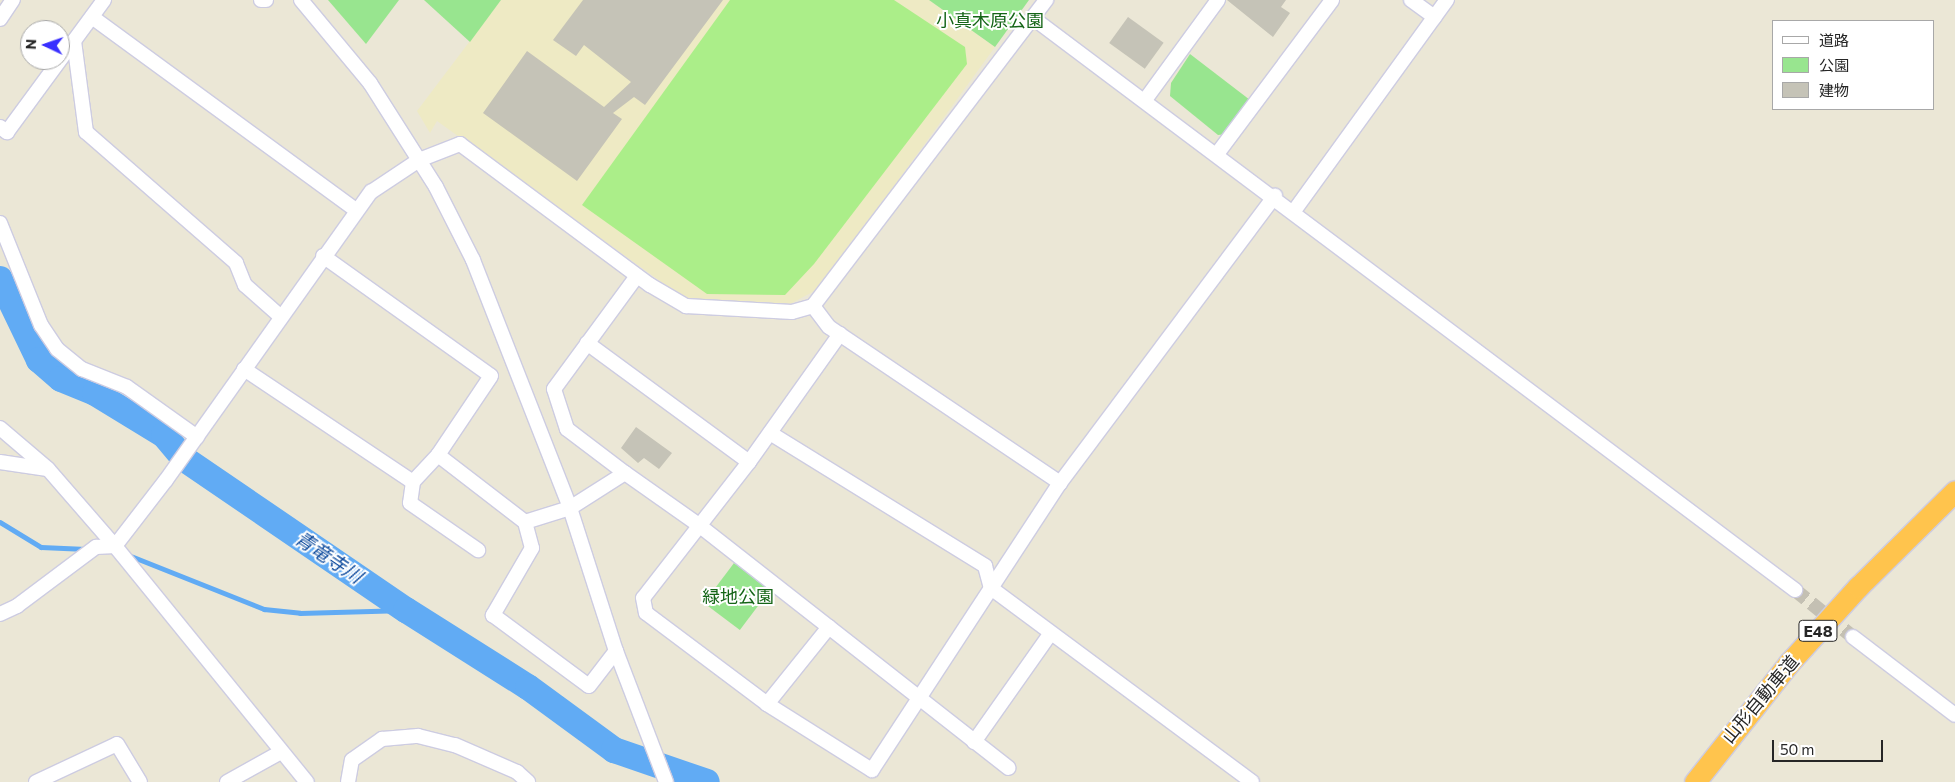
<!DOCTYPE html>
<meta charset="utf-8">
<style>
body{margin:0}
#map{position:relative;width:1955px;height:782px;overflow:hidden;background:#ebe7d6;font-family:Commissioner,"Noto Sans JP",sans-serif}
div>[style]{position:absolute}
.education>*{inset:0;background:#eeeac4}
.green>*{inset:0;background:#98e58f;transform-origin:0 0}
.pitch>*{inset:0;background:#abee89}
.stream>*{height:4.5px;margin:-2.25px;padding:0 2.25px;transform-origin:2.25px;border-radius:2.25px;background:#61abf4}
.river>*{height:26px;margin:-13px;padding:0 13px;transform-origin:13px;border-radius:13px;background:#61abf4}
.building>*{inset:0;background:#c5c3b7;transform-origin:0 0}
.minor-tunnel>*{height:14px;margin-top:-7px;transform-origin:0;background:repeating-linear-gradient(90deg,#c4c0b3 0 14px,transparent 0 21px)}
.roads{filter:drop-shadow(1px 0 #cdcce1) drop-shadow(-1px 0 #cdcce1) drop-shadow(0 1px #cdcce1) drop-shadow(0 -1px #cdcce1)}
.minor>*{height:14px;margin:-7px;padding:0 7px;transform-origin:7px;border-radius:7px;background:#fff}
.highway>*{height:21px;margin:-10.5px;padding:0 10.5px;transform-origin:10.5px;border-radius:10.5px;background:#ffc44d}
span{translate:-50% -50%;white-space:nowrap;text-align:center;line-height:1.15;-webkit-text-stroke:4px #fff;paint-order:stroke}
.shield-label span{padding:1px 4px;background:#fff;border:1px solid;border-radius:4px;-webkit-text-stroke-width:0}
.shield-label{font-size:16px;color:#262626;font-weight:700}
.park-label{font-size:18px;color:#156517}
.street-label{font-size:18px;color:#262626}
.water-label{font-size:19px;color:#06459b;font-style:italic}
.legend{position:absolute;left:1772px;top:20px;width:162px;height:90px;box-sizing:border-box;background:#fff;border:1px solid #a8a8a8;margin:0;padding:6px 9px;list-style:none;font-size:15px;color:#262626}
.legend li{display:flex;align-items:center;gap:10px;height:25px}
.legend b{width:25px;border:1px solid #a8a8a8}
.north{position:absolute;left:20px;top:20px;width:50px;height:50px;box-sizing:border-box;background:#fff;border:1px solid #a8a8a8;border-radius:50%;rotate:273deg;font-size:14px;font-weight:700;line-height:20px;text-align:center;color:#262626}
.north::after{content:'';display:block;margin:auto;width:18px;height:22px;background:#392fff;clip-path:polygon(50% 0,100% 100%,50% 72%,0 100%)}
.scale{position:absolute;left:1772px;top:740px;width:111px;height:22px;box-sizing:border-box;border:2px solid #262626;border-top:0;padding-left:6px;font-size:15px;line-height:18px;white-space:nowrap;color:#262626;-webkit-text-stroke:4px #fff;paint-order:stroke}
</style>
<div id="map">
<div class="education">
<div style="clip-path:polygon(501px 0,929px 0,995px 47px,820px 288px,790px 304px,697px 301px,681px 296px,437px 121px,430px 133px,417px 111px)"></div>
</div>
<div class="green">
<div style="clip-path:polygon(328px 0,399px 0,366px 44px)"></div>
<div style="clip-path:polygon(424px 0,501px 0,470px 42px)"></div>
<div style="clip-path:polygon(929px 0,1029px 0,995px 47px)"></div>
<div style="clip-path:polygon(1190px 54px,1250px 100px,1227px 134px,1218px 135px,1170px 96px,1171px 83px)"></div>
<div style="left:734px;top:563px;width:45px;height:50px;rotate:37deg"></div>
</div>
<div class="pitch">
<div style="clip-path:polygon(730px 0,894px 0,965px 47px,967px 64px,814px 264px,785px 295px,707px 294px,582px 205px)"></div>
</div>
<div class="stream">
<div style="left:0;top:522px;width:48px;rotate:31.4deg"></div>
<div style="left:41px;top:547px;width:45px;rotate:2.5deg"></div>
<div style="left:126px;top:554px;width:149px;rotate:21.7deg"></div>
<div style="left:264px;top:609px;width:36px;rotate:6deg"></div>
<div style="left:300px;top:613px;width:106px;rotate:-1.6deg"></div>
</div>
<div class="river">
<div style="left:0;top:279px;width:90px;rotate:64.3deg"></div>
<div style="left:39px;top:360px;width:29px;rotate:41deg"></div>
<div style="left:61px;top:379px;width:37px;rotate:22deg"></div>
<div style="left:95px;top:393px;width:81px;rotate:31.3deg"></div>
<div style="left:164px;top:435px;width:30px;rotate:50deg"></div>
<div style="left:183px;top:458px;width:270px;rotate:34.3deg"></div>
<div style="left:406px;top:610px;width:144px;rotate:32.3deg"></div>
<div style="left:528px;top:687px;width:107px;rotate:36.2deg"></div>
<div style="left:614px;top:750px;width:98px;rotate:19deg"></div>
</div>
<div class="building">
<div style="clip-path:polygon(583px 0,723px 0,645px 105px,634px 97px,613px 113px,622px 119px,577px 181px,483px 113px,527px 51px,604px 107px,631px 82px,584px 45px,576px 56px,553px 40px)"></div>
<div style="clip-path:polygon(1227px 0,1286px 0,1281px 7px,1290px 13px,1273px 37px)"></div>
<div style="left:1128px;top:17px;width:44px;height:32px;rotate:36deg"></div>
<div style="clip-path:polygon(636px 427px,672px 453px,659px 469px,644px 458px,638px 463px,621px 448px)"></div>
</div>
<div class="minor-tunnel">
<div style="left:1795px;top:590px;width:75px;rotate:39deg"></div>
</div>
<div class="roads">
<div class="minor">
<div style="left:261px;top:0;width:5px"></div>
<div style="left:301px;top:0;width:108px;rotate:50.3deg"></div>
<div style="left:370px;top:83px;width:123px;rotate:57.6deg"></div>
<div style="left:436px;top:187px;width:82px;rotate:63.1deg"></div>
<div style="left:473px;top:260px;width:266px;rotate:68.6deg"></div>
<div style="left:570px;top:508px;width:150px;rotate:72.2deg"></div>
<div style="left:616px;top:651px;width:140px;rotate:69.1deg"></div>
<div style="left:1411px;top:0;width:29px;rotate:36deg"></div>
<div style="left:92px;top:17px;width:328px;rotate:36.2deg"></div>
<div style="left:1033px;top:18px;width:953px;rotate:36.89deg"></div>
<div style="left:0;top:19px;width:23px;rotate:-56deg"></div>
<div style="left:74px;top:41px;width:92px;rotate:82.5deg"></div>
<div style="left:86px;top:132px;width:199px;rotate:41.1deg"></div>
<div style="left:236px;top:263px;width:24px;rotate:68deg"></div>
<div style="left:245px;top:285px;width:48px;rotate:41.6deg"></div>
<div style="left:1145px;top:100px;width:124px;rotate:-53.9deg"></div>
<div style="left:0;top:127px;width:9px;rotate:36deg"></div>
<div style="left:7px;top:132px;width:164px;rotate:-53.7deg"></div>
<div style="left:1217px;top:154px;width:192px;rotate:-53.2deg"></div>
<div style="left:1294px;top:211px;width:261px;rotate:-54.1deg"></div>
<div style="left:0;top:223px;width:110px;rotate:68.1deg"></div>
<div style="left:41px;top:325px;width:29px;rotate:56deg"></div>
<div style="left:57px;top:349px;width:32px;rotate:39deg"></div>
<div style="left:82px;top:369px;width:48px;rotate:21.8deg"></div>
<div style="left:127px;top:387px;width:86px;rotate:35.5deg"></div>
<div style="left:323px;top:256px;width:206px;rotate:35.5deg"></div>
<div style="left:491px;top:376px;width:95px;rotate:123.9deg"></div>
<div style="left:438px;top:455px;width:110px;rotate:37.6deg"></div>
<div style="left:525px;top:522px;width:27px;rotate:75deg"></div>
<div style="left:532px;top:548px;width:78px;rotate:120.2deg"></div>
<div style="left:493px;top:615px;width:119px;rotate:36.5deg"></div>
<div style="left:589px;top:686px;width:44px;rotate:-52.4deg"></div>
<div style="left:813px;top:306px;width:26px;rotate:53deg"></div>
<div style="left:829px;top:327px;width:279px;rotate:34deg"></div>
<div style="left:840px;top:334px;width:157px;rotate:125.4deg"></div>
<div style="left:749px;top:462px;width:172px;rotate:127.9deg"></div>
<div style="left:643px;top:598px;width:15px;rotate:79deg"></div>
<div style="left:646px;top:613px;width:151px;rotate:36.9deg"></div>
<div style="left:767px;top:704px;width:124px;rotate:32.2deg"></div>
<div style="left:872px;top:770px;width:343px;rotate:-56.8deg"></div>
<div style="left:1060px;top:483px;width:359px;rotate:-53.2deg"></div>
<div style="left:587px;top:343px;width:201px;rotate:36.3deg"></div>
<div style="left:244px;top:369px;width:203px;rotate:33.8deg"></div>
<div style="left:0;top:428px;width:63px;rotate:40.5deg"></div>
<div style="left:48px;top:469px;width:102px;rotate:49deg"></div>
<div style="left:115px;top:546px;width:304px;rotate:50.9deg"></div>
<div style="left:770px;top:433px;width:253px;rotate:31.7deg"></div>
<div style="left:985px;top:566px;width:23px;rotate:75deg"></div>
<div style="left:991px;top:588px;width:325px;rotate:36.6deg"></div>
<div style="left:438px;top:455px;width:37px;rotate:133deg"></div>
<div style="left:413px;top:482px;width:21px;rotate:98deg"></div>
<div style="left:410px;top:503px;width:83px;rotate:34.7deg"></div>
<div style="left:0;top:462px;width:48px;rotate:8.5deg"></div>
<div style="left:625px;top:473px;width:73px;rotate:-142.8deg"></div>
<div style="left:567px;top:429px;width:42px;rotate:-108deg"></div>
<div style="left:554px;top:389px;width:140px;rotate:-53.7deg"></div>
<div style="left:525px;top:522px;width:47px;rotate:-17.3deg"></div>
<div style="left:570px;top:508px;width:65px;rotate:-32.5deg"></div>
<div style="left:625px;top:473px;width:92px;rotate:35.2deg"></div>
<div style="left:700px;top:526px;width:392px;rotate:38.1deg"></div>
<div style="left:0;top:614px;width:19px;rotate:-25deg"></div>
<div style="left:17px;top:606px;width:99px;rotate:-36.8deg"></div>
<div style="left:96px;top:547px;width:19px;rotate:-3deg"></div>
<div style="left:115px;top:546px;width:83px;rotate:-52.3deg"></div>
<div style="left:166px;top:480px;width:354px;rotate:-54.6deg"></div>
<div style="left:371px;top:192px;width:58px;rotate:-33.7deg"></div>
<div style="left:419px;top:160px;width:44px;rotate:-21.3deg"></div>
<div style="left:460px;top:144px;width:237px;rotate:36.6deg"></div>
<div style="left:650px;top:285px;width:42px;rotate:30.3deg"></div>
<div style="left:686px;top:306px;width:106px;rotate:3.2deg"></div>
<div style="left:792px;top:312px;width:22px;rotate:-16deg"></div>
<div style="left:813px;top:306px;width:385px;rotate:-52.7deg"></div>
<div style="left:1853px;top:637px;width:128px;rotate:37.4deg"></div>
<div style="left:767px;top:704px;width:99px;rotate:-51.2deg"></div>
<div style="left:974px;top:742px;width:133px;rotate:-54.8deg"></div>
<div style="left:36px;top:782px;width:89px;rotate:-25.1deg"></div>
<div style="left:117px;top:744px;width:44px;rotate:58.8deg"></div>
<div style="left:227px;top:782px;width:62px;rotate:-29.1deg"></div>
<div style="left:348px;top:782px;width:22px;rotate:-80deg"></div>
<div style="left:352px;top:760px;width:37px;rotate:-35deg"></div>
<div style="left:382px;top:739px;width:36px;rotate:-5deg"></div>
<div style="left:418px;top:736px;width:38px;rotate:14deg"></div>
<div style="left:455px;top:745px;width:68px;rotate:23.5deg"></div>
<div style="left:517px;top:772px;width:15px;rotate:42deg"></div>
</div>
<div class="highway">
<div style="left:1695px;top:782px;width:152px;rotate:-51.7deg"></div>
<div style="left:1789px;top:663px;width:103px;rotate:-47.8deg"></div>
<div style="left:1858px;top:587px;width:136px;rotate:-44.7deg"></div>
</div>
</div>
<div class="shield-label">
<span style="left:1818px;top:631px">E48</span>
</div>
<div class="park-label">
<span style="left:990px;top:20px">小真木原公園</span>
<span style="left:738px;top:596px">緑地公園</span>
</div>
<div class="street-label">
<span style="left:1760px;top:699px;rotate:-50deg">山形自動車道</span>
</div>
<div class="water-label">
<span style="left:329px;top:557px;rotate:34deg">青竜寺川</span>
</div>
<ul class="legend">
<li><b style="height:6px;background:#fff"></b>道路</li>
<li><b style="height:14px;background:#98e58f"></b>公園</li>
<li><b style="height:14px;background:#c5c3b7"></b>建物</li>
</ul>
<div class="north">N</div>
<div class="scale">50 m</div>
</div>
